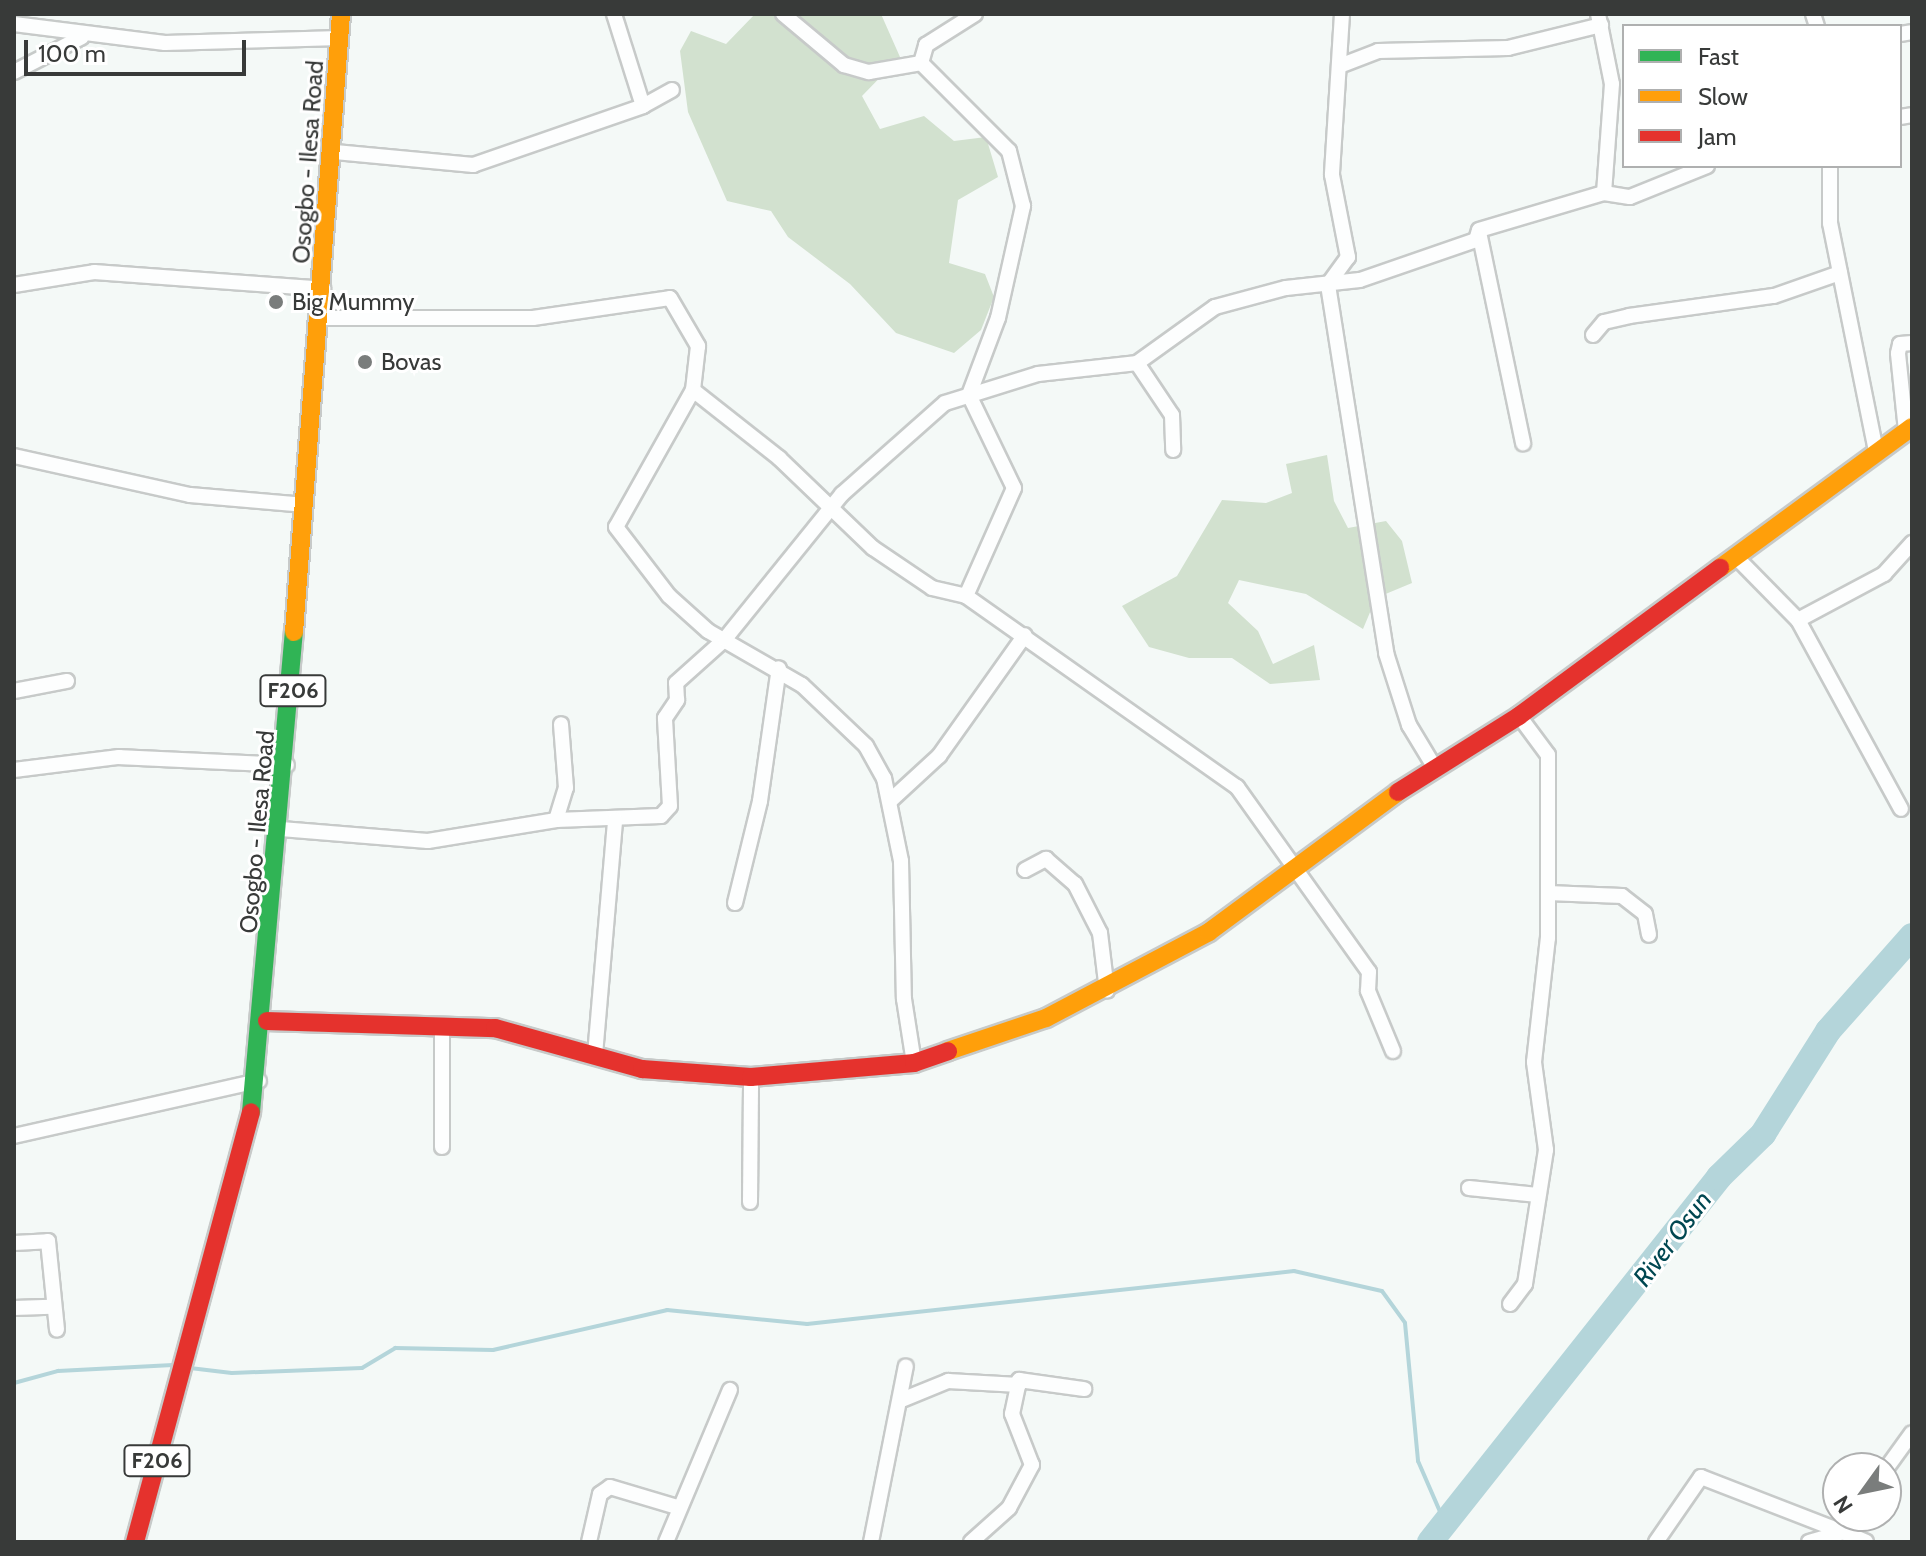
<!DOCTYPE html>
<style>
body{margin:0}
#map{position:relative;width:1926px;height:1556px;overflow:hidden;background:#f4f9f7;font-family:Cabin,sans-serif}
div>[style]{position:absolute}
.forest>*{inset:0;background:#d2e1cf}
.stream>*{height:4px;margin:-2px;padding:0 2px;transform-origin:2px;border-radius:2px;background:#b4d5da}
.river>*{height:26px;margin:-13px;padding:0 13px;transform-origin:13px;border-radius:13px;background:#b4d5da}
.roads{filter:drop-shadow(2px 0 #c7cac9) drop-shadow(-2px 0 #c7cac9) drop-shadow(0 2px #c7cac9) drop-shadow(0 -2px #c7cac9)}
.street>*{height:14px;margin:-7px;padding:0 7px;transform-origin:7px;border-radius:7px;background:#fdfefe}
.fast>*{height:18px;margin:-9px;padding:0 9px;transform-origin:9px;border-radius:9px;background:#30b455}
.slow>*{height:18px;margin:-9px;padding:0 9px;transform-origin:9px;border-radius:9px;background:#ff9f0a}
.jam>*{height:18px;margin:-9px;padding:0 9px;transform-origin:9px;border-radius:9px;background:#e5322d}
.dots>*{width:22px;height:22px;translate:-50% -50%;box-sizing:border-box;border:4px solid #fff;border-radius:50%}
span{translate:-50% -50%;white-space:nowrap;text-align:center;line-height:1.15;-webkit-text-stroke:6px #fff;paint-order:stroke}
.shield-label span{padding:2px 6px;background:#fff;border:2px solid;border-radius:6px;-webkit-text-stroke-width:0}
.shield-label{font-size:22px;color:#383a39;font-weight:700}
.street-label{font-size:24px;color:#383a39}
.poi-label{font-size:24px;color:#383a39}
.left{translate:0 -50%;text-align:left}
.water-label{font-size:26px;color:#004751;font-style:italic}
.frame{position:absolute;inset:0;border:16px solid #383a39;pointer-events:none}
.legend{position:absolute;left:1622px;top:24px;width:280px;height:144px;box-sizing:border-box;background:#fff;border:2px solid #afb0b0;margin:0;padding:10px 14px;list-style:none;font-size:24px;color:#383a39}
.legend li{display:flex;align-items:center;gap:16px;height:40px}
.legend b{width:40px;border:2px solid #afb0b0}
.north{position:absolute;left:1822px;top:1452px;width:80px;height:80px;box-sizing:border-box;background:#fff;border:2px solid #afb0b0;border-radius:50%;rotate:237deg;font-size:22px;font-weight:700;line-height:32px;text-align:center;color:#383a39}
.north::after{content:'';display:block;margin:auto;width:28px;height:36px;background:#7a7d7c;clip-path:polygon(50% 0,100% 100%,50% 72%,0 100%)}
.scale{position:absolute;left:24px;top:40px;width:222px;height:36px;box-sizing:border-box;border:4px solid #383a39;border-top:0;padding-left:10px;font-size:24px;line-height:28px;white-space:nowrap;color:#383a39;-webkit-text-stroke:6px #fff;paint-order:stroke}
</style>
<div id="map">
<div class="forest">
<div style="clip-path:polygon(755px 14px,881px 14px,900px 57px,862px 96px,880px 129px,924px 116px,954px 141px,986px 137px,998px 177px,958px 200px,949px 263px,985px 274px,994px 297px,981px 330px,954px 353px,896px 333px,850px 284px,788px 237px,771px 211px,727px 201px,688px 112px,680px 51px,691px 31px,726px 44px)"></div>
<div style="clip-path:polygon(1327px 455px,1334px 501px,1348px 528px,1386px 521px,1402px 541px,1412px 583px,1376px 598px,1363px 629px,1306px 594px,1239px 580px,1228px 603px,1258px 631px,1273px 664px,1314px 645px,1320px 680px,1270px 684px,1232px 658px,1189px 658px,1149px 647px,1122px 606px,1177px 576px,1222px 500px,1266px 503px,1292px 493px,1286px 464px)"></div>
</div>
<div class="stream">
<div style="left:190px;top:1368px;width:42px;rotate:6.8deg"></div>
<div style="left:232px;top:1373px;width:130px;rotate:-2.2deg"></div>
<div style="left:362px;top:1368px;width:39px;rotate:-31deg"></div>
<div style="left:395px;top:1348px;width:98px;rotate:1.2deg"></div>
<div style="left:493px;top:1350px;width:179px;rotate:-12.9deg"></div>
<div style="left:667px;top:1310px;width:141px;rotate:5.7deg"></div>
<div style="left:807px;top:1324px;width:490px;rotate:-6.2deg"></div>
<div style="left:1294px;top:1271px;width:90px;rotate:12.8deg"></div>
<div style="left:1382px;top:1291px;width:39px;rotate:54deg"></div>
<div style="left:1405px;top:1323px;width:139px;rotate:84.6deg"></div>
<div style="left:1418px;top:1461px;width:68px;rotate:66.5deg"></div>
<div style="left:14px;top:1383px;width:46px;rotate:-15.3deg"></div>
<div style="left:58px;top:1371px;width:115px;rotate:-3deg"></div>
</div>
<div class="river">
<div style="left:1430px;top:1542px;width:466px;rotate:-51.6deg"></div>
<div style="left:1719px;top:1177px;width:62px;rotate:-44.3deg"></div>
<div style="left:1763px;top:1134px;width:122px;rotate:-57.7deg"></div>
<div style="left:1828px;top:1031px;width:127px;rotate:-48.5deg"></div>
</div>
<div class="roads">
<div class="street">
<div style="left:614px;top:14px;width:96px;rotate:72.5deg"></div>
<div style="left:783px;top:14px;width:80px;rotate:39.9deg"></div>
<div style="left:844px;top:65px;width:26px;rotate:16deg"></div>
<div style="left:869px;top:72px;width:53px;rotate:-9.8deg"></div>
<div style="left:1342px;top:14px;width:161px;rotate:93.6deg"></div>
<div style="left:1332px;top:175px;width:84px;rotate:79deg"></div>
<div style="left:1348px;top:257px;width:34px;rotate:126deg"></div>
<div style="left:1328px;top:285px;width:373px;rotate:81deg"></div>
<div style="left:1386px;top:653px;width:76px;rotate:72.3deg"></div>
<div style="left:1409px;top:725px;width:50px;rotate:58.8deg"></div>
<div style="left:1598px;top:14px;width:71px;rotate:78.7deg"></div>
<div style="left:1612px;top:84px;width:109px;rotate:94.2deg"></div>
<div style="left:1813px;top:14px;width:13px;rotate:72deg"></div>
<div style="left:14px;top:24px;width:152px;rotate:7.2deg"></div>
<div style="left:165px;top:43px;width:175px;rotate:-1.6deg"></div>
<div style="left:1900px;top:34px;width:12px;rotate:-9deg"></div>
<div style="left:1342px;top:65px;width:39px;rotate:-21deg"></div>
<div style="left:1378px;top:51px;width:130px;rotate:-1.3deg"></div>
<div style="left:1508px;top:48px;width:96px;rotate:-13.9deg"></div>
<div style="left:14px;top:72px;width:76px;rotate:-27.2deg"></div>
<div style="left:1900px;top:117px;width:12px;rotate:-9deg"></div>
<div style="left:335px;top:152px;width:139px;rotate:5.4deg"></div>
<div style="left:473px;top:165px;width:180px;rotate:-19.1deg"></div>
<div style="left:643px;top:106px;width:33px;rotate:-29deg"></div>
<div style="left:1830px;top:166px;width:57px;rotate:90deg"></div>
<div style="left:1830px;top:223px;width:233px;rotate:78.6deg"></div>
<div style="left:1479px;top:232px;width:216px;rotate:78.2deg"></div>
<div style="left:14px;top:285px;width:81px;rotate:-9.2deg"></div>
<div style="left:94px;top:272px;width:230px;rotate:4.2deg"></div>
<div style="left:322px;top:318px;width:211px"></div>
<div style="left:533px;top:318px;width:138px;rotate:-8.3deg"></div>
<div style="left:670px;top:298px;width:56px;rotate:59.7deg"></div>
<div style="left:698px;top:346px;width:44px;rotate:96.5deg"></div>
<div style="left:693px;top:390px;width:157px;rotate:119.3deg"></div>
<div style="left:616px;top:527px;width:87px;rotate:52.5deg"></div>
<div style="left:669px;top:596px;width:52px;rotate:41.9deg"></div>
<div style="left:708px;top:631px;width:108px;rotate:29.9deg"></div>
<div style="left:802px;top:685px;width:88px;rotate:43.6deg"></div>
<div style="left:866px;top:746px;width:37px;rotate:61deg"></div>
<div style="left:884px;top:778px;width:85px;rotate:78.4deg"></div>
<div style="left:901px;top:861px;width:138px;rotate:88.8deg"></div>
<div style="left:904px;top:999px;width:65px;rotate:81.1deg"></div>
<div style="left:1593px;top:335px;width:17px;rotate:-50deg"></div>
<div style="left:1604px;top:322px;width:26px;rotate:-13deg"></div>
<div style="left:1629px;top:316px;width:146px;rotate:-7.9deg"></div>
<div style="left:1774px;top:296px;width:70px;rotate:-19.2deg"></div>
<div style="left:1137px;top:363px;width:63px;rotate:56.1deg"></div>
<div style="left:1172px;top:415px;width:35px;rotate:88deg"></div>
<div style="left:693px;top:390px;width:110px;rotate:38.3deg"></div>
<div style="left:779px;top:458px;width:130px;rotate:43.8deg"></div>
<div style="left:873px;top:548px;width:71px;rotate:34.1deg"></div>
<div style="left:932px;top:588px;width:35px;rotate:13deg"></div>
<div style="left:966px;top:596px;width:332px;rotate:35.2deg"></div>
<div style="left:1237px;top:787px;width:227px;rotate:54.5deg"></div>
<div style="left:1369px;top:972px;width:19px;rotate:93deg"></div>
<div style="left:1368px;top:991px;width:65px;rotate:67.4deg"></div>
<div style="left:1906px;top:431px;width:78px;rotate:-95.9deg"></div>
<div style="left:1898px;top:353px;width:9px;rotate:-77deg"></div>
<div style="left:1900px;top:344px;width:12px;rotate:-5deg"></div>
<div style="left:14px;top:456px;width:180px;rotate:12.5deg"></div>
<div style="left:190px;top:495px;width:116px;rotate:4.9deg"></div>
<div style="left:1736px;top:557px;width:88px;rotate:45.5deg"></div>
<div style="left:1798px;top:620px;width:215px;rotate:61.4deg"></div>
<div style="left:966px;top:596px;width:118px;rotate:-66deg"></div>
<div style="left:1014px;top:488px;width:103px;rotate:-115.8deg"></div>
<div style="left:969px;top:395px;width:82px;rotate:-69.4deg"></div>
<div style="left:998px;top:318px;width:115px;rotate:-77.4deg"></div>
<div style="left:1023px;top:206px;width:57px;rotate:-104.3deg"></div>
<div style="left:1009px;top:151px;width:124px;rotate:-135deg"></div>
<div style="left:921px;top:63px;width:19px;rotate:-74deg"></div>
<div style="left:926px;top:45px;width:58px;rotate:-32.3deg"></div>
<div style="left:1798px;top:620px;width:98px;rotate:-28.1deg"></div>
<div style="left:1884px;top:574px;width:42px;rotate:-47.9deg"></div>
<div style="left:14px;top:691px;width:54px;rotate:-10.7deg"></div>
<div style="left:14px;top:770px;width:106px;rotate:-7.1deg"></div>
<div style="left:119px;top:757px;width:168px;rotate:2.7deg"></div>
<div style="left:890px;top:801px;width:67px;rotate:-42.6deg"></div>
<div style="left:939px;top:756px;width:148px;rotate:-54.6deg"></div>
<div style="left:556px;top:820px;width:34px;rotate:-73deg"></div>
<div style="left:566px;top:788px;width:64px;rotate:-94.5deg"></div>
<div style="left:281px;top:829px;width:147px;rotate:4.7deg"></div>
<div style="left:428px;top:841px;width:130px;rotate:-9.3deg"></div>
<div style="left:556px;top:820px;width:105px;rotate:-2.2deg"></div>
<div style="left:661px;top:816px;width:13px;rotate:-48deg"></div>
<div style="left:670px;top:806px;width:88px;rotate:-93.3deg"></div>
<div style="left:665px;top:718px;width:22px;rotate:-56deg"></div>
<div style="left:677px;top:700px;width:17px;rotate:-93deg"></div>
<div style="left:676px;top:683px;width:66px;rotate:-41.9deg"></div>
<div style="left:725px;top:639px;width:186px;rotate:-51.1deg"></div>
<div style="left:842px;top:494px;width:137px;rotate:-41.5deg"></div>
<div style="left:945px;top:403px;width:97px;rotate:-17.3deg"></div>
<div style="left:1038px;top:374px;width:100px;rotate:-6.3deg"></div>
<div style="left:1137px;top:363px;width:96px;rotate:-35.7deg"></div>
<div style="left:1215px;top:307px;width:73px;rotate:-15deg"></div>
<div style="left:1286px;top:288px;width:74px;rotate:-6.2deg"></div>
<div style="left:1360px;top:280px;width:123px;rotate:-19deg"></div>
<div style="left:1476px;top:240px;width:10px;rotate:-73deg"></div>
<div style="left:1479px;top:230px;width:130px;rotate:-16.5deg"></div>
<div style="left:1604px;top:193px;width:26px;rotate:9deg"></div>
<div style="left:1630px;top:197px;width:83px;rotate:-21.9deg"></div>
<div style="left:1025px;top:870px;width:24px;rotate:-28deg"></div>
<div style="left:1046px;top:859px;width:38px;rotate:41deg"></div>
<div style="left:1075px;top:884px;width:55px;rotate:63deg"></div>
<div style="left:1100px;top:933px;width:58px;rotate:83.1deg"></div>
<div style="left:1548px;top:893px;width:74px;rotate:2.3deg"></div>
<div style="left:1622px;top:896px;width:29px;rotate:38deg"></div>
<div style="left:1645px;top:914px;width:21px;rotate:79deg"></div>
<div style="left:735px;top:903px;width:105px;rotate:-76.2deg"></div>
<div style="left:760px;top:801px;width:134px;rotate:-81.9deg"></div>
<div style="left:442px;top:1028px;width:119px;rotate:90deg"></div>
<div style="left:595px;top:1055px;width:236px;rotate:-85.1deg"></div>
<div style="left:14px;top:1136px;width:251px;rotate:-12.7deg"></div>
<div style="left:1469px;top:1188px;width:69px;rotate:5.8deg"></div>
<div style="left:750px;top:1202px;width:125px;rotate:-89.5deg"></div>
<div style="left:14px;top:1243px;width:34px;rotate:-3deg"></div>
<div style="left:48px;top:1241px;width:89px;rotate:84.2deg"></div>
<div style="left:1510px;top:1304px;width:25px;rotate:-53deg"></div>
<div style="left:1525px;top:1284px;width:136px;rotate:-81.1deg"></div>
<div style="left:1546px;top:1150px;width:89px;rotate:-97.8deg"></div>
<div style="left:1534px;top:1062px;width:125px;rotate:-83.6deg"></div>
<div style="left:1548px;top:938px;width:183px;rotate:-90deg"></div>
<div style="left:1548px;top:755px;width:49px;rotate:-126.6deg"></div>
<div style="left:14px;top:1308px;width:37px;rotate:-2deg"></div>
<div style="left:904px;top:1399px;width:48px;rotate:-22.2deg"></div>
<div style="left:948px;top:1381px;width:71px;rotate:3.2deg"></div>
<div style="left:1886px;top:1469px;width:44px;rotate:-54.2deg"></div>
<div style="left:589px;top:1542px;width:49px;rotate:-77.1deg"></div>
<div style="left:600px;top:1494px;width:12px;rotate:-35deg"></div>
<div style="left:610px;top:1487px;width:70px;rotate:16.6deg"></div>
<div style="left:666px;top:1542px;width:165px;rotate:-67.2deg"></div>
<div style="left:871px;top:1542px;width:179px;rotate:-78.8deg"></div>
<div style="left:971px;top:1542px;width:51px;rotate:-41.8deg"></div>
<div style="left:1009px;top:1508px;width:49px;rotate:-61.9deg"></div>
<div style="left:1032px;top:1465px;width:55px;rotate:-111.4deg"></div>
<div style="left:1012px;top:1414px;width:35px;rotate:-78deg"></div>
<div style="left:1019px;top:1380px;width:66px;rotate:7.9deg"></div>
<div style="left:1656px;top:1542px;width:79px;rotate:-55.3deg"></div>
<div style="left:1701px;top:1477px;width:152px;rotate:21.2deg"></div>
<div style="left:1843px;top:1532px;width:19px;rotate:-55deg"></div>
<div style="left:1809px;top:1542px;width:35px;rotate:-16deg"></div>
<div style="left:1843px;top:1532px;width:25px;rotate:23deg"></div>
</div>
<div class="fast">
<div style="left:251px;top:1112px;width:482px;rotate:-84.9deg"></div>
</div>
<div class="slow">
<div style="left:1720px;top:568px;width:238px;rotate:-36.3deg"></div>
<div style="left:294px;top:632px;width:620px;rotate:-85.65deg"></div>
<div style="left:948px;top:1051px;width:103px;rotate:-18.6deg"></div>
<div style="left:1046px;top:1018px;width:184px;rotate:-27.8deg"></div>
<div style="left:1209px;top:932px;width:235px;rotate:-36.5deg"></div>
</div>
<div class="jam">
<div style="left:1398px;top:792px;width:143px;rotate:-32.1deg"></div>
<div style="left:1519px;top:716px;width:250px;rotate:-36.4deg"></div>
<div style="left:267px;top:1021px;width:228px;rotate:1.8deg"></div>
<div style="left:495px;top:1028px;width:153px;rotate:15.6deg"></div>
<div style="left:642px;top:1069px;width:109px;rotate:4.2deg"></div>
<div style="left:751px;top:1077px;width:164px;rotate:-4.9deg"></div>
<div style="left:914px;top:1063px;width:36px;rotate:-19deg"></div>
<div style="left:135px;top:1542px;width:445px;rotate:-74.9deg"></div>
</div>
</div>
<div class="dots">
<div style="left:276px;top:302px;background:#7a7d7c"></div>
<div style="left:365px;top:362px;background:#7a7d7c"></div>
</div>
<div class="shield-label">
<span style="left:293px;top:691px">F206</span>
<span style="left:157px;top:1461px">F206</span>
</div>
<div class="street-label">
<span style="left:308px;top:162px;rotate:-86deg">Osogbo - Ilesa Road</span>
<span style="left:257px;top:832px;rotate:-85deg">Osogbo - Ilesa Road</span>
</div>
<div class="poi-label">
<span class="left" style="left:292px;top:302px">Big Mummy</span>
<span class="left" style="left:381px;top:362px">Bovas</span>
</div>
<div class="water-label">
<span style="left:1673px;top:1239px;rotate:-53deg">River Osun</span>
</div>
<div class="frame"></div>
<ul class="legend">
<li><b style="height:10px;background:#30b455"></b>Fast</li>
<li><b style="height:10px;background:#ff9f0a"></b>Slow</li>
<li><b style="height:10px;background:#e5322d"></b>Jam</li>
</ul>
<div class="north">N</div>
<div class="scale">100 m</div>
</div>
